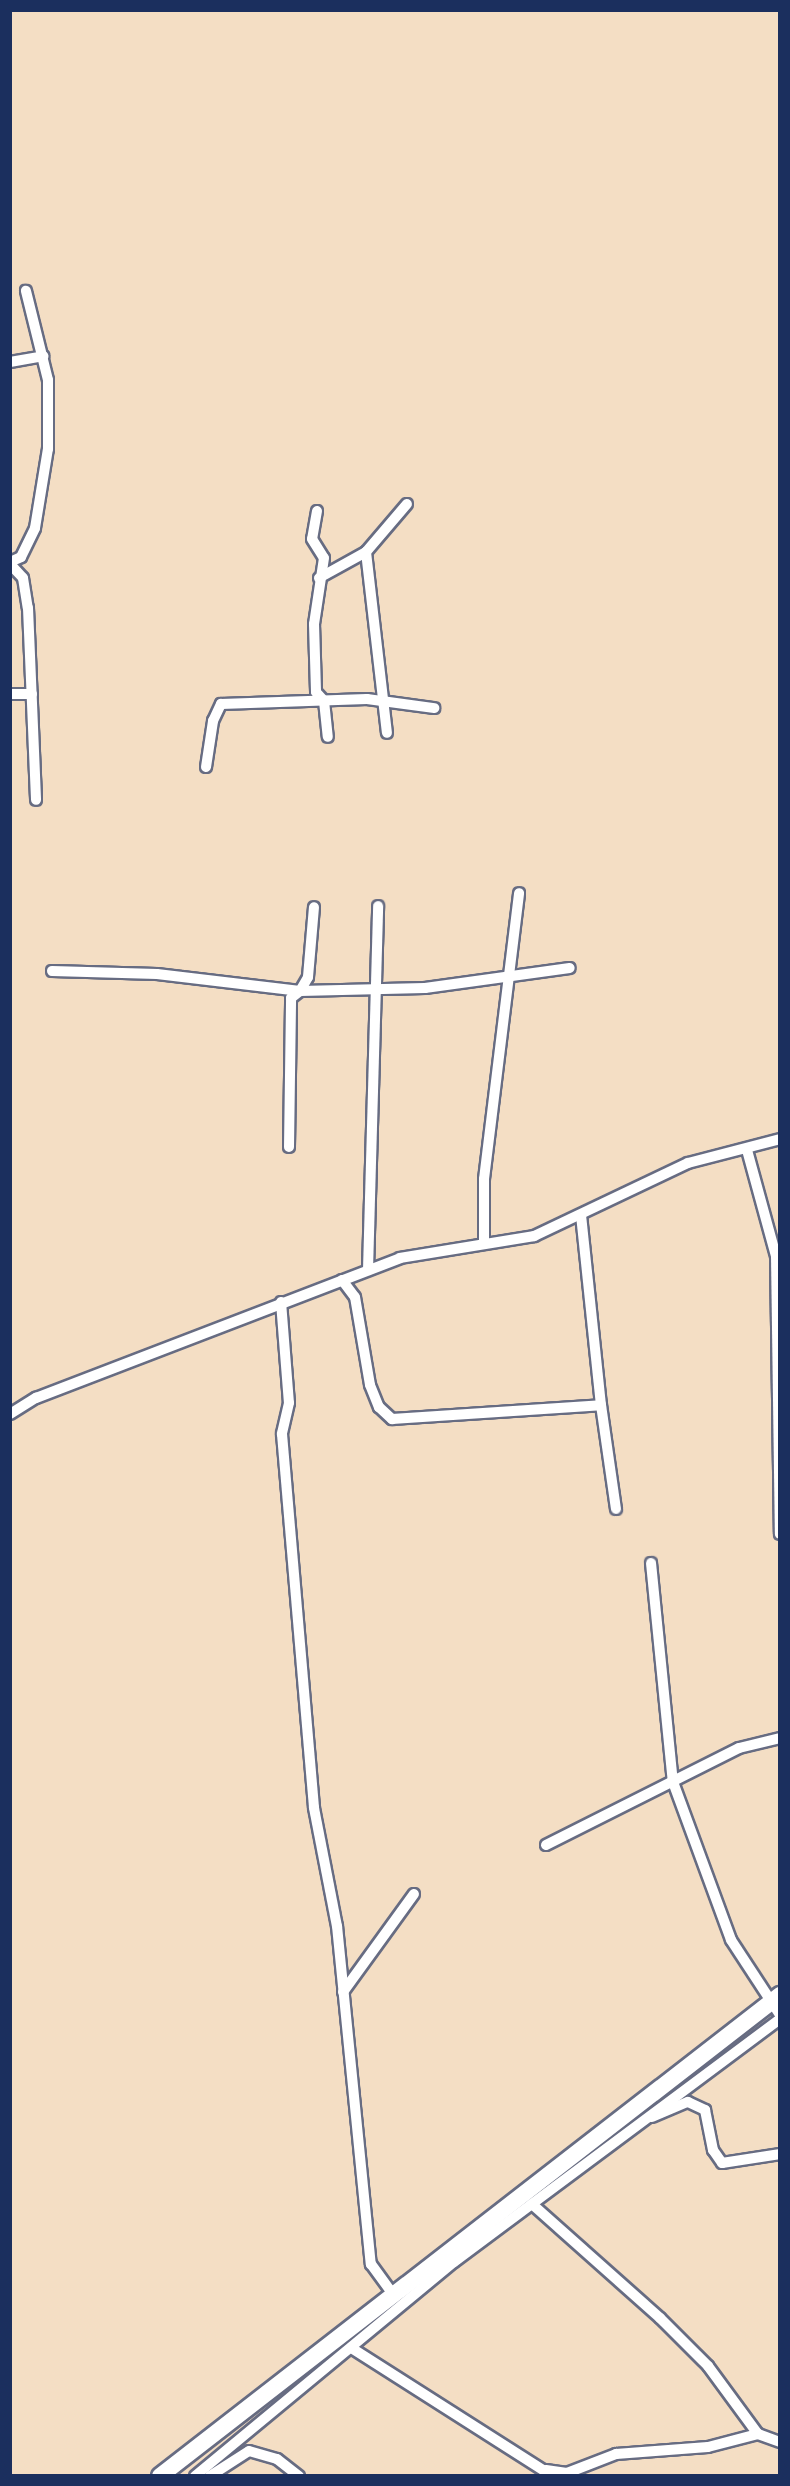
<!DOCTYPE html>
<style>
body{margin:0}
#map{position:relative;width:790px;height:2486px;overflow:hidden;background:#f4dec4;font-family:"IM FELL DW Pica",serif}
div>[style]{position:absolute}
.roads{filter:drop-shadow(2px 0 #676c82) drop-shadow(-2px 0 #676c82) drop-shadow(0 2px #676c82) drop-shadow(0 -2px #676c82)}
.minor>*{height:10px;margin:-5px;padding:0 5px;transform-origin:5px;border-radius:5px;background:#fff}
.trunk>*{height:16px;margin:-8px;padding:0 8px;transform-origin:8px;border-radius:8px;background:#fff}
span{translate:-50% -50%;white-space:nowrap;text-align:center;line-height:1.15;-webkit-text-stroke:5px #f6f6f2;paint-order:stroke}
.frame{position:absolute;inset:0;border:12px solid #1b2f5e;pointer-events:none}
</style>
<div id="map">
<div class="roads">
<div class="minor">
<div style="left:10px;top:362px;width:34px;rotate:-10deg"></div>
<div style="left:317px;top:511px;width:28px;rotate:100deg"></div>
<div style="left:312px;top:539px;width:22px;rotate:58deg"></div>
<div style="left:324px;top:558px;width:67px;rotate:98.6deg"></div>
<div style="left:314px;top:624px;width:68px;rotate:88.3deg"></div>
<div style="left:316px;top:692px;width:12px;rotate:48deg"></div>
<div style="left:324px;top:701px;width:36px;rotate:84deg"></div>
<div style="left:366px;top:552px;width:63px;rotate:-49.5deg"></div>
<div style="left:10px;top:562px;width:12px;rotate:-24deg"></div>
<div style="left:21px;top:557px;width:32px;rotate:-64deg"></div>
<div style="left:35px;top:528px;width:80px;rotate:-80.7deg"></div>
<div style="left:48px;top:449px;width:69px;rotate:-90deg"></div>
<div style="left:48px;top:380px;width:92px;rotate:-103.9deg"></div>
<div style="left:10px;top:564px;width:19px;rotate:47deg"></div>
<div style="left:23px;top:578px;width:30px;rotate:81deg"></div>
<div style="left:28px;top:608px;width:192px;rotate:87.6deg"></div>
<div style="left:319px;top:578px;width:54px;rotate:-29deg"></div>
<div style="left:366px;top:552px;width:182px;rotate:83.4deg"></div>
<div style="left:10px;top:694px;width:22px"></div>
<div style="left:206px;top:767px;width:47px;rotate:-81.3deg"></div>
<div style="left:213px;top:721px;width:19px;rotate:-65deg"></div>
<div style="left:221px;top:704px;width:146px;rotate:-2deg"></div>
<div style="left:367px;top:699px;width:68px;rotate:7.7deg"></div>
<div style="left:52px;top:971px;width:105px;rotate:1.6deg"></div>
<div style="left:157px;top:974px;width:144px;rotate:6.8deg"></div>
<div style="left:300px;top:991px;width:16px;rotate:-60deg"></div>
<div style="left:308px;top:977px;width:70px;rotate:-85.1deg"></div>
<div style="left:289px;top:1147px;width:149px;rotate:-89.2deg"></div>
<div style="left:291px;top:998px;width:11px;rotate:-38deg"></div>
<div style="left:300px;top:991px;width:125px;rotate:-1.4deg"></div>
<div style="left:425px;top:988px;width:146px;rotate:-7.9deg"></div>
<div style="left:747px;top:1150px;width:110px;rotate:74.7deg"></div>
<div style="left:776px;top:1256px;width:278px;rotate:89.2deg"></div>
<div style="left:581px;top:1215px;width:191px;rotate:84deg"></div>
<div style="left:484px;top:1241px;width:62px;rotate:-90deg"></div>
<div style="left:484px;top:1179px;width:288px;rotate:-83deg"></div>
<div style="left:368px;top:1270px;width:364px;rotate:-88.4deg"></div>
<div style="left:342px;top:1280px;width:21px;rotate:53deg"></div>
<div style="left:355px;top:1297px;width:89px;rotate:80.3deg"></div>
<div style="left:370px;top:1385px;width:24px;rotate:68deg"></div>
<div style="left:379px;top:1407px;width:18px;rotate:43deg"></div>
<div style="left:392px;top:1419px;width:209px;rotate:-3.8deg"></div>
<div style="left:601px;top:1405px;width:105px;rotate:81.8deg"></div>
<div style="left:281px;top:1302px;width:101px;rotate:85.5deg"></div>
<div style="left:289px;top:1403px;width:32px;rotate:103deg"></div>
<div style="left:282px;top:1434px;width:375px;rotate:85.1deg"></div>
<div style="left:314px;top:1808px;width:120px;rotate:79deg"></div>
<div style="left:337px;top:1926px;width:340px;rotate:84.3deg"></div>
<div style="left:371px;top:2264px;width:37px;rotate:54deg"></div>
<div style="left:10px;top:1414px;width:31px;rotate:-32deg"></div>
<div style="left:36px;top:1398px;width:390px;rotate:-21deg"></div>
<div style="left:400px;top:1258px;width:136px;rotate:-9.3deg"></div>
<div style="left:534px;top:1236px;width:170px;rotate:-25.4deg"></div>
<div style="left:688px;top:1163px;width:95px;rotate:-14.6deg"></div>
<div style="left:651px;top:1563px;width:220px;rotate:84.3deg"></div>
<div style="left:673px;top:1782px;width:168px;rotate:69.8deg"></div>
<div style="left:731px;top:1940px;width:90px;rotate:56.8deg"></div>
<div style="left:546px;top:1845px;width:216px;rotate:-26.7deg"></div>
<div style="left:739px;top:1748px;width:42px;rotate:-13.7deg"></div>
<div style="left:343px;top:1992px;width:121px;rotate:-54.1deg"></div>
<div style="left:652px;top:2117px;width:39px;rotate:-23deg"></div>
<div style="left:688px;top:2102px;width:19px;rotate:25deg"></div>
<div style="left:705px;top:2110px;width:41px;rotate:78.7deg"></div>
<div style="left:713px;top:2150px;width:16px;rotate:55deg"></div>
<div style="left:722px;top:2163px;width:59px;rotate:-8.8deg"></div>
<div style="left:532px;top:2204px;width:171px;rotate:41.7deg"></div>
<div style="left:660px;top:2318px;width:68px;rotate:45deg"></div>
<div style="left:708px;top:2366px;width:84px;rotate:53.7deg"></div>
<div style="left:758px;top:2434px;width:23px;rotate:20deg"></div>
<div style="left:353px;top:2349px;width:236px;rotate:32.5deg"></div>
<div style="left:546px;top:2470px;width:21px;rotate:8deg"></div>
<div style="left:567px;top:2473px;width:53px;rotate:-21.2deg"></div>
<div style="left:616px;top:2454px;width:92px;rotate:-4.4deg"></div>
<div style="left:708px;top:2447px;width:52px;rotate:-14.6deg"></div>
<div style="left:195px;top:2476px;width:336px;rotate:-39.6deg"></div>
<div style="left:454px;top:2262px;width:407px;rotate:-36.7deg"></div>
<div style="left:210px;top:2476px;width:46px;rotate:-32.7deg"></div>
<div style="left:249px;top:2451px;width:29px;rotate:16deg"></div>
<div style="left:277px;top:2459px;width:28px;rotate:38deg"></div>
</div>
<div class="trunk">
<div style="left:160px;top:2476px;width:785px;rotate:-37.8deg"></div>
</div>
</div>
<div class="frame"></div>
</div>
